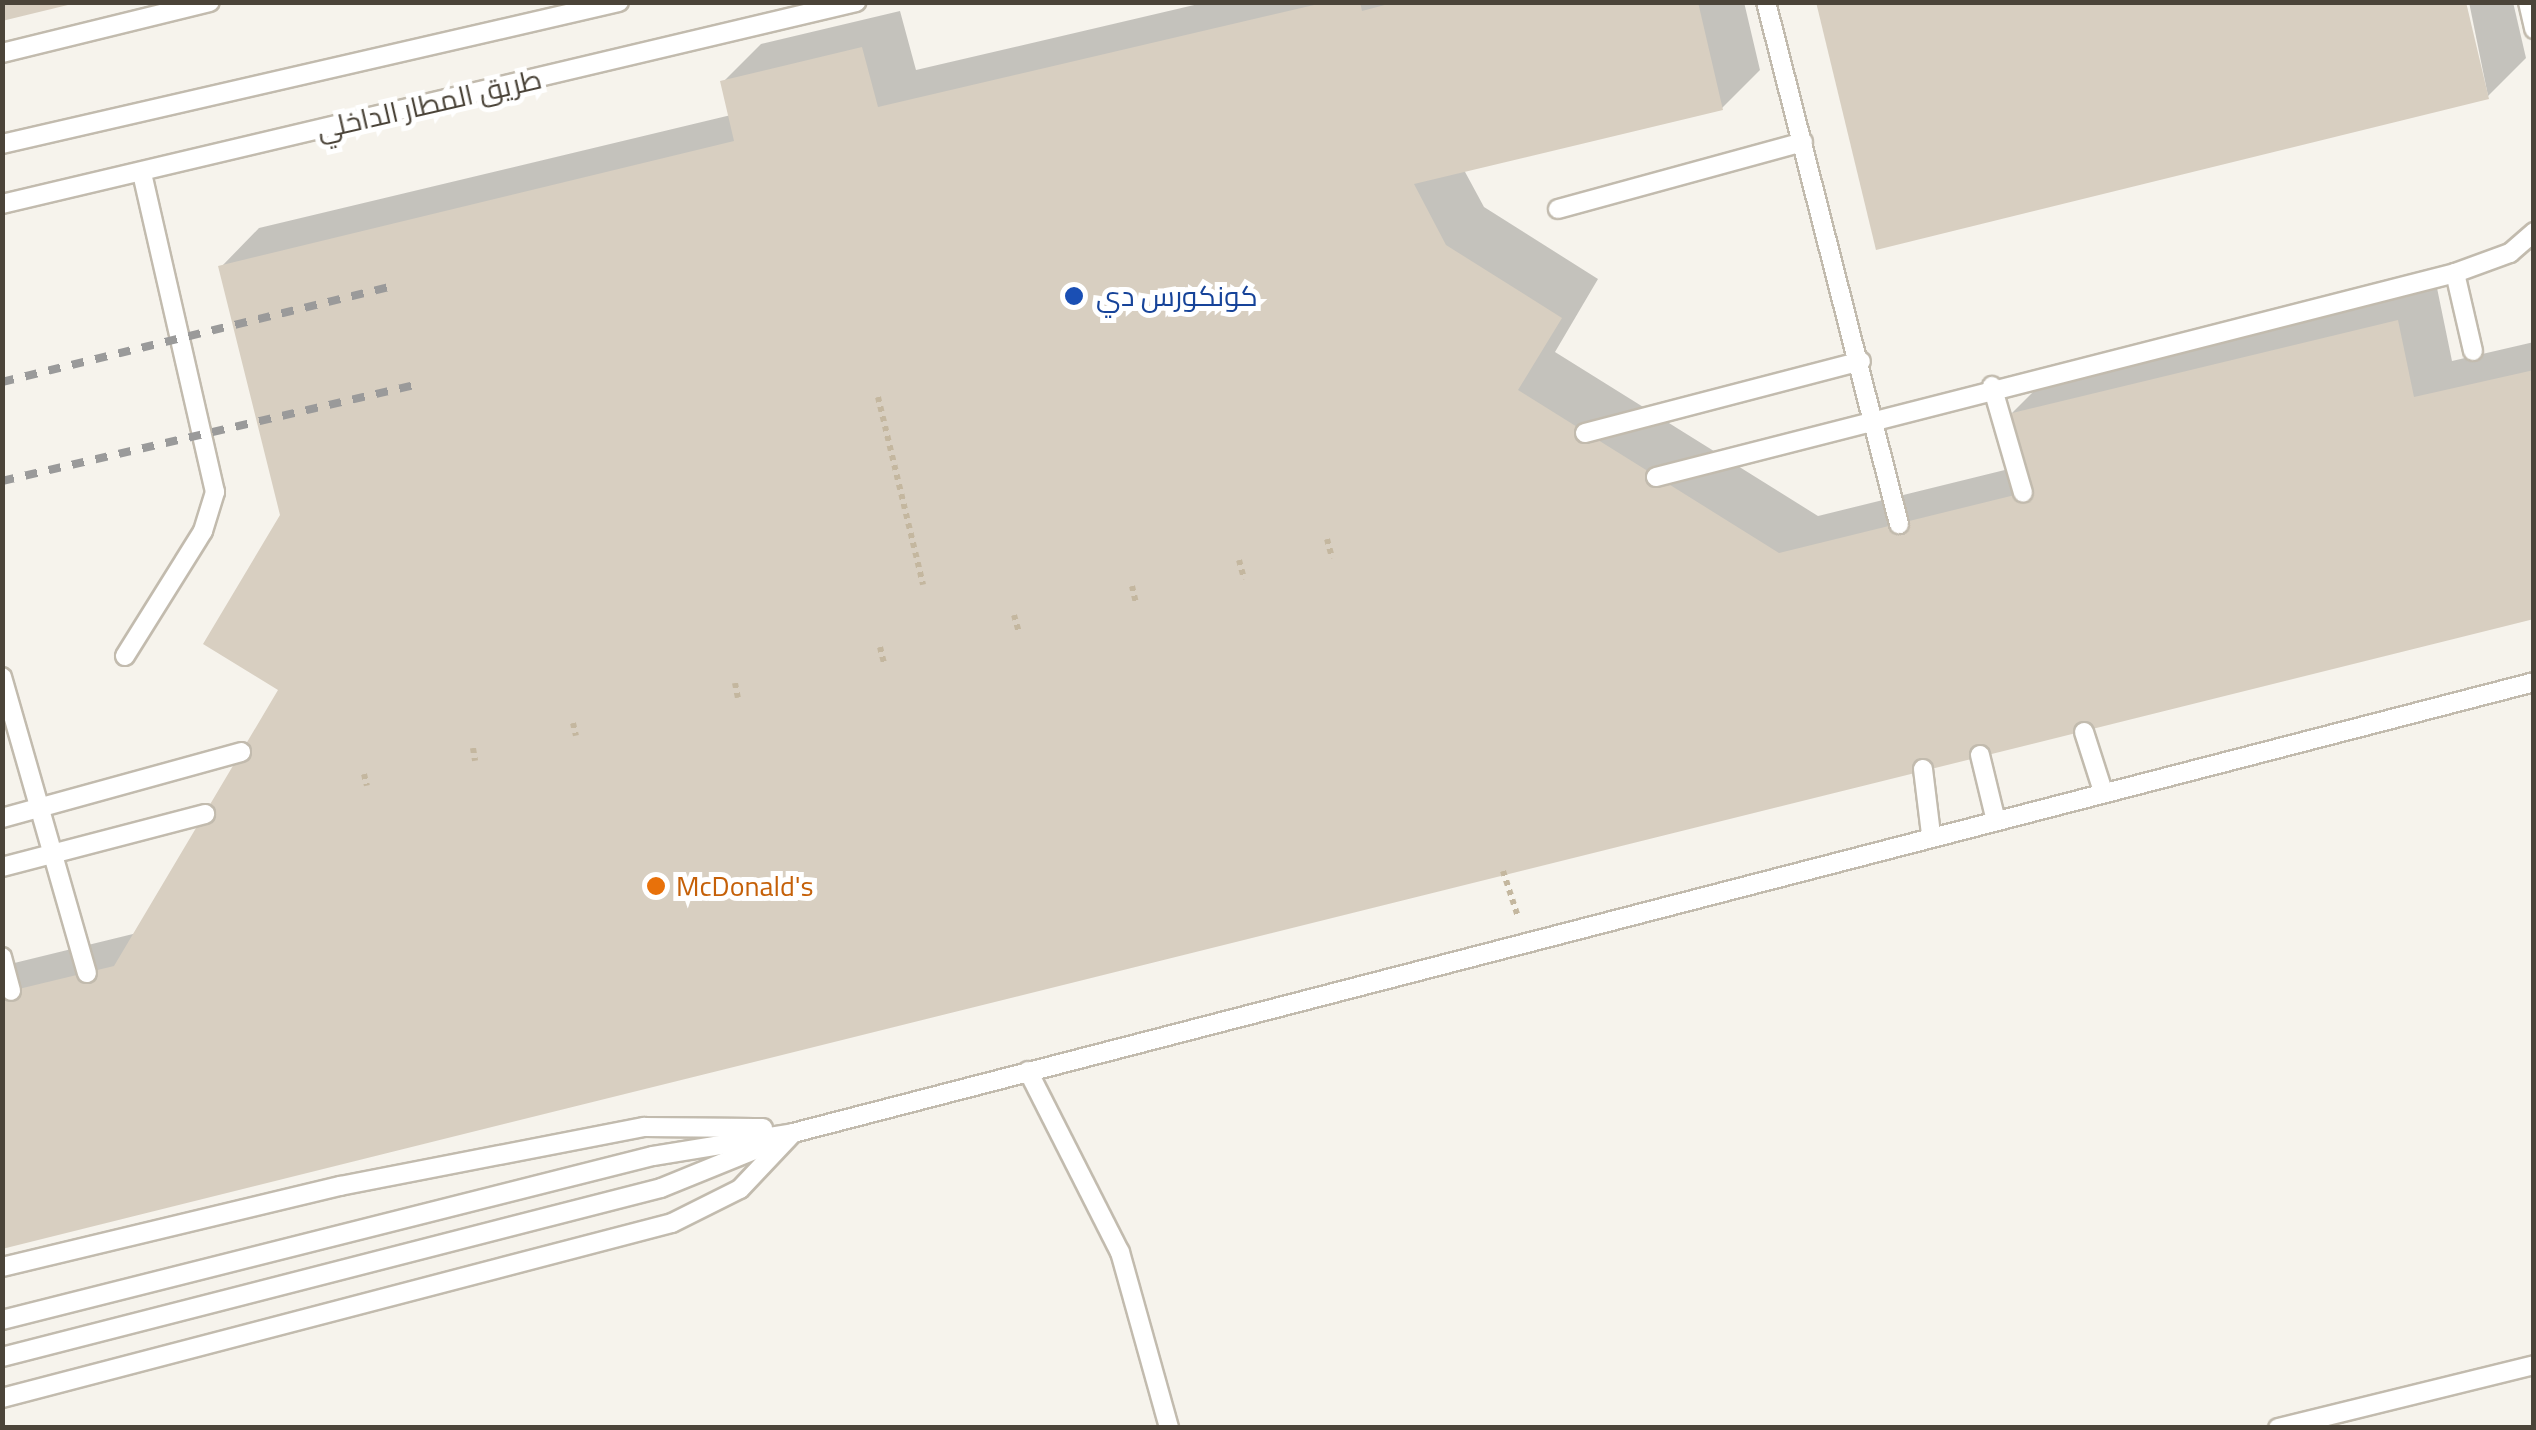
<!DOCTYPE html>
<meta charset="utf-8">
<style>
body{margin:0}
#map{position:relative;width:2536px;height:1430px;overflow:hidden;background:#f6f3ec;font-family:"Titillium Web",Cairo,sans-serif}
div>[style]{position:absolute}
.shadow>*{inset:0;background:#0003}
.building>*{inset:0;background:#d8cfc1}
.path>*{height:6px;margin-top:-3px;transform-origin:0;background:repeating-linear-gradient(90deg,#c4b79f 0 5px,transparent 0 10px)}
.roads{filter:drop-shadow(2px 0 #c2bbae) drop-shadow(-2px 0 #c2bbae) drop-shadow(0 2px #c2bbae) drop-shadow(0 -2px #c2bbae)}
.lane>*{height:18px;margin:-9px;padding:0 9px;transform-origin:9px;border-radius:9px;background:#fff}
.rail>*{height:8px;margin-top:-4px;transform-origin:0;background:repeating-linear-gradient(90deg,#9a9a9a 0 12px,transparent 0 24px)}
.dots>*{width:28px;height:28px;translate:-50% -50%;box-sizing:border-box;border:5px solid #fff;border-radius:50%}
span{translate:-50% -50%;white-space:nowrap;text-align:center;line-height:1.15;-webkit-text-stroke:10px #fff;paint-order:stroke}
.street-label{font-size:28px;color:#4b4439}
.transit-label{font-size:28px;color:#164399}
.left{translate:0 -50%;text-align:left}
.food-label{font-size:28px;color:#c56008}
.frame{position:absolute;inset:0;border:5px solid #4b4439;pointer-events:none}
</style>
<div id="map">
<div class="shadow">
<div style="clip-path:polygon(1207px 2px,1744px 2px,1760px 70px,1722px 108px,1464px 170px,1484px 207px,1598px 279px,1555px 352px,1818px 516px,2021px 466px,2010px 415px,2048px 377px,2436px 283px,2452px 361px,2534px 342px,2534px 617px,2px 1247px,2px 966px,137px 933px,282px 689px,283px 516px,221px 267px,259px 228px,731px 115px,723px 82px,761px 44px,900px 11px,916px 70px)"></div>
<div style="clip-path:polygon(2469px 2px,2513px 2px,2526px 58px,2488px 96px)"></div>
</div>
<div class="building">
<div style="clip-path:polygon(2px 2px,72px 2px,72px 4px,2px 21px)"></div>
<div style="clip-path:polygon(1327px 2px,1360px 2px,1362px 11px,1396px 2px,1698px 2px,1723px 110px,1414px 184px,1446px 245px,1562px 318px,1518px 390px,1779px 553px,2023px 493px,2008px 414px,2398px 320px,2414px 397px,2534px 370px,2534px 619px,2px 1249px,2px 993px,114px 966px,278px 690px,203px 644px,280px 515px,218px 266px,734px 141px,720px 81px,862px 47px,878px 107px)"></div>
<div style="clip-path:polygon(1816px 2px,2466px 2px,2489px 99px,1876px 250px)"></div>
</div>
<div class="path">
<div style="left:878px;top:397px;width:193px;rotate:76.5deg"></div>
<div style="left:1327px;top:539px;width:20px;rotate:75deg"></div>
<div style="left:1239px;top:560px;width:20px;rotate:75deg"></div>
<div style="left:1132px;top:586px;width:18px;rotate:77deg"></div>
<div style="left:1014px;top:615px;width:18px;rotate:74deg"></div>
<div style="left:880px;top:647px;width:16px;rotate:76deg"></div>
<div style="left:735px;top:683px;width:15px;rotate:79deg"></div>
<div style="left:573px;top:723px;width:13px;rotate:77deg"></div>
<div style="left:473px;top:748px;width:13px;rotate:81deg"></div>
<div style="left:364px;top:774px;width:12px;rotate:76deg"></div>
<div style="left:1503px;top:871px;width:48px;rotate:71.9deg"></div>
</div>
<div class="roads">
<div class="lane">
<div style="left:1766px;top:2px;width:539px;rotate:75.71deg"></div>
<div style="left:2528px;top:2px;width:28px;rotate:77deg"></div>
<div style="left:2px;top:53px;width:214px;rotate:-13.8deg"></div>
<div style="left:2px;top:144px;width:633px;rotate:-12.96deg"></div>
<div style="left:2px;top:204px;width:878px;rotate:-13.31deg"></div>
<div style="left:1558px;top:209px;width:254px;rotate:-15.3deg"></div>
<div style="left:2455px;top:273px;width:80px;rotate:77deg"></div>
<div style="left:1992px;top:386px;width:111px;rotate:73.8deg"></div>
<div style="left:1585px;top:433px;width:285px;rotate:-14.6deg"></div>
<div style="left:1656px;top:477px;width:825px;rotate:-14.32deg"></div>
<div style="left:2455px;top:273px;width:59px;rotate:-20deg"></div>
<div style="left:2510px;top:253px;width:32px;rotate:-41deg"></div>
<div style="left:125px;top:656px;width:147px;rotate:-58deg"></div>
<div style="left:203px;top:531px;width:41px;rotate:-72.9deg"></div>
<div style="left:215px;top:492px;width:328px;rotate:-102.9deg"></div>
<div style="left:2px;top:677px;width:308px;rotate:74deg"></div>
<div style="left:2084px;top:732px;width:59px;rotate:72.2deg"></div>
<div style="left:1980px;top:755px;width:64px;rotate:76.4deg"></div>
<div style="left:1923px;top:769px;width:65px;rotate:83deg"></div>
<div style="left:2px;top:818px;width:248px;rotate:-15.4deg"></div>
<div style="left:2px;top:867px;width:210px;rotate:-14.6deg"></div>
<div style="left:2px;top:957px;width:35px;rotate:75deg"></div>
<div style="left:1028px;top:1071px;width:203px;rotate:63.1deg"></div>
<div style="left:1120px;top:1252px;width:183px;rotate:74.4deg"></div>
<div style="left:2px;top:1267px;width:348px;rotate:-13.5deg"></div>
<div style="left:340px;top:1186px;width:310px;rotate:-11deg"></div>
<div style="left:644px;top:1127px;width:119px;rotate:0.5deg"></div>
<div style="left:2px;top:1320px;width:671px;rotate:-14.14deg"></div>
<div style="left:653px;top:1156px;width:142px;rotate:-9.3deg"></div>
<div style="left:793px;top:1133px;width:1798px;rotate:-14.52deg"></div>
<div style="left:2px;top:1357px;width:680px;rotate:-14.38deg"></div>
<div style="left:661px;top:1188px;width:133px;rotate:-22.1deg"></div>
<div style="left:2px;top:1398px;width:692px;rotate:-14.64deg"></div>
<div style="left:672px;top:1223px;width:76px;rotate:-26.6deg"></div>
<div style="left:740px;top:1189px;width:77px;rotate:-46.6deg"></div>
<div style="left:2278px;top:1428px;width:264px;rotate:-13.8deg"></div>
</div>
</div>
<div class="rail">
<div style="left:2px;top:382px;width:398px;rotate:-13.8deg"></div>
<div style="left:2px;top:481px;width:422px;rotate:-13.1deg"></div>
</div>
<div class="dots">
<div style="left:1074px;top:296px;background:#1a4fb4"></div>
<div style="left:656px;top:886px;background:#e8710a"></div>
</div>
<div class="street-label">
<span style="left:429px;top:104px;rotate:-13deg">طريق المطار الداخلي</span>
</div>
<div class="transit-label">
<span class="left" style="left:1096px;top:296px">كونكورس دي</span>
</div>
<div class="food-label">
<span class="left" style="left:676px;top:886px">McDonald's</span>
</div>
<div class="frame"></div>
</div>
